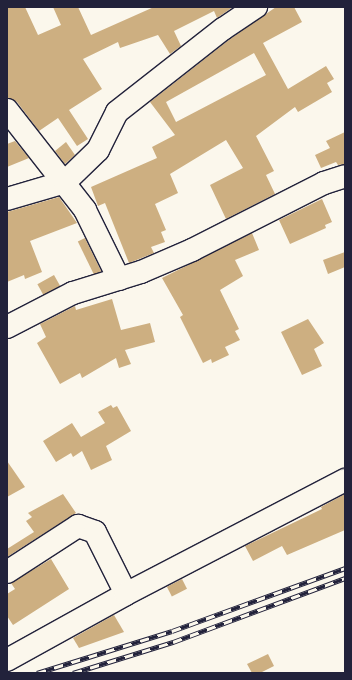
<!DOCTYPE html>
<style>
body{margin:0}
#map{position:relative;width:352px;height:680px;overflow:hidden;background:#fbf7ec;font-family:"Comic Neue",sans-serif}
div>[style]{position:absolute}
.building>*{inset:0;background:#cdaf81;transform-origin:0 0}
.roads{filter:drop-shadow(1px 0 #22223b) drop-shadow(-1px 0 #22223b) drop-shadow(0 1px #22223b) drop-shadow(0 -1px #22223b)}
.minor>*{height:22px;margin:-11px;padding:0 11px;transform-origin:11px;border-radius:11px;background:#fbf7ec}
.rail>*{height:4.5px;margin-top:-2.25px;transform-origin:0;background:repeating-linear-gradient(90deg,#fbf7ec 0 9px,#22223b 0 18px);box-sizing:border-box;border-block:1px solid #22223b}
span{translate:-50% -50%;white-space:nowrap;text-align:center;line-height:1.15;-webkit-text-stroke:3.5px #fbf7ec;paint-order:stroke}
.frame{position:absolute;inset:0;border:8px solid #22223b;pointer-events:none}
</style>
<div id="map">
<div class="building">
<div style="clip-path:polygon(7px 7px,25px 7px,38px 35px,61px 25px,53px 7px,78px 7px,91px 35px,154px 7px,233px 7px,217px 18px,214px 11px,174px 31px,181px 46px,170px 54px,158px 35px,120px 48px,118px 42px,83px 59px,102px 89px,69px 110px,88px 139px,77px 146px,58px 118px,39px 131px,17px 102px,7px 98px)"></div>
<div style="clip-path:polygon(evenodd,276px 7px,294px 7px,302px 22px,263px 43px,288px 89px,326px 66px,334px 79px,327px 83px,332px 92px,298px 112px,295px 107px,256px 136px,274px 171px,266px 175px,275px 194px,226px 219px,210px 185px,243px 168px,226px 140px,170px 174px,178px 193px,155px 204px,166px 230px,161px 232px,165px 242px,151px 247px,154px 253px,129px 263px,105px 203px,98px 206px,91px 187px,157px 158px,152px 147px,175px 135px,150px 102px,230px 39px,276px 7px,254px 53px,266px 75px,176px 122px,166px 102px,254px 53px)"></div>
<div style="clip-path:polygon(345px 132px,345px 164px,338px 165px,336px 162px,321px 168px,315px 155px,330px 148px,326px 141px)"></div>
<div style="clip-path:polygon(15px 141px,29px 158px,7px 167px,7px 144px)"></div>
<div style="clip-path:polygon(66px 142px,75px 155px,65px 164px,55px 151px)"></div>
<div style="clip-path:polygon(59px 197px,77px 223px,30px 241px,42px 272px,25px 279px,24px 275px,7px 282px,7px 212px)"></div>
<div style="clip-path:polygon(322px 199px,332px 222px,325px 225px,326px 228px,290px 244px,279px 220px)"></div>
<div style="clip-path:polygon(252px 233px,259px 250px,235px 260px,243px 276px,220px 290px,239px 329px,235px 331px,240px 340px,225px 347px,229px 355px,212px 363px,211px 359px,203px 363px,180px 317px,183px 315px,162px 278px)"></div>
<div style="left:85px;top:238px;width:37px;height:8px;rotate:64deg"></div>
<div style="clip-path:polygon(345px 252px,345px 267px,328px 274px,323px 260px)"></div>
<div style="left:54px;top:275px;width:13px;height:19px;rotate:61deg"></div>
<div style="clip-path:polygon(112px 299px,121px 330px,150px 323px,155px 342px,125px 350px,131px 364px,119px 368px,116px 358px,82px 378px,80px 373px,60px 384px,37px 343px,46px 337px,40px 324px,75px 306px,76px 310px)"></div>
<div style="clip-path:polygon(308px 319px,324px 343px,314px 349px,322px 366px,302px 375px,281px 332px)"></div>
<div style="clip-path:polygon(111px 405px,113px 408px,117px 406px,131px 431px,106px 446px,112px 460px,91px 470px,82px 451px,73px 457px,71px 453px,56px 462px,43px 441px,72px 423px,81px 437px,105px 423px,98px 412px)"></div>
<div style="clip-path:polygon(7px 461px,25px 487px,7px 497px)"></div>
<div style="clip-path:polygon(63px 494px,76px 513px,7px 557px,7px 549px,34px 532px,26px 521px,32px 517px,28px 513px)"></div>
<div style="clip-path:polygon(345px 494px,345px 530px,287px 555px,282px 546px,253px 561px,245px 546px,322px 509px,321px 507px)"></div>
<div style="clip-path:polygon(51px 559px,69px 589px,13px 625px,7px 616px,7px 594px,15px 589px,11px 583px)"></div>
<div style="left:182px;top:579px;width:11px;height:17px;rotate:63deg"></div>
<div style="clip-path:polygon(114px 615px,124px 632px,79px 648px,73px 638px)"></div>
<div style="clip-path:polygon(268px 654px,274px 666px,260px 673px,252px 673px,247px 664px)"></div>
</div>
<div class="roads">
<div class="minor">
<div style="left:7px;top:110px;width:127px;rotate:52deg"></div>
<div style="left:85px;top:210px;width:77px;rotate:63.8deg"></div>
<div style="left:7px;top:199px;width:60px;rotate:-16.3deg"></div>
<div style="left:65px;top:182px;width:46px;rotate:-44.1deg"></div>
<div style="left:98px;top:150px;width:42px;rotate:-63.4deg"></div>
<div style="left:117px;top:112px;width:135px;rotate:-38.1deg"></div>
<div style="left:223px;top:29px;width:40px;rotate:-34deg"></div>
<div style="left:7px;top:327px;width:74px;rotate:-27.3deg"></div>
<div style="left:73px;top:293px;width:71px;rotate:-17.2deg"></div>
<div style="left:141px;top:272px;width:56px;rotate:-23.3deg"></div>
<div style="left:192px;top:250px;width:148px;rotate:-26.9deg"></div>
<div style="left:324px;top:183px;width:22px;rotate:-18deg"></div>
<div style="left:7px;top:572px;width:85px;rotate:-32.9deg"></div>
<div style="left:78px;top:526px;width:18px;rotate:19deg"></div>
<div style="left:95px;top:532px;width:69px;rotate:63.4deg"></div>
<div style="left:7px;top:660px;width:136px;rotate:-29deg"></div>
<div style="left:126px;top:594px;width:247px;rotate:-27.5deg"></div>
</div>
</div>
<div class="rail">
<div style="left:37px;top:673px;width:141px;rotate:-17.3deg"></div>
<div style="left:172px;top:631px;width:184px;rotate:-20deg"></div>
<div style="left:73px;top:673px;width:105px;rotate:-17.2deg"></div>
<div style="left:173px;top:642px;width:184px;rotate:-20.4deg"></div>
</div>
<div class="frame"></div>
</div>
